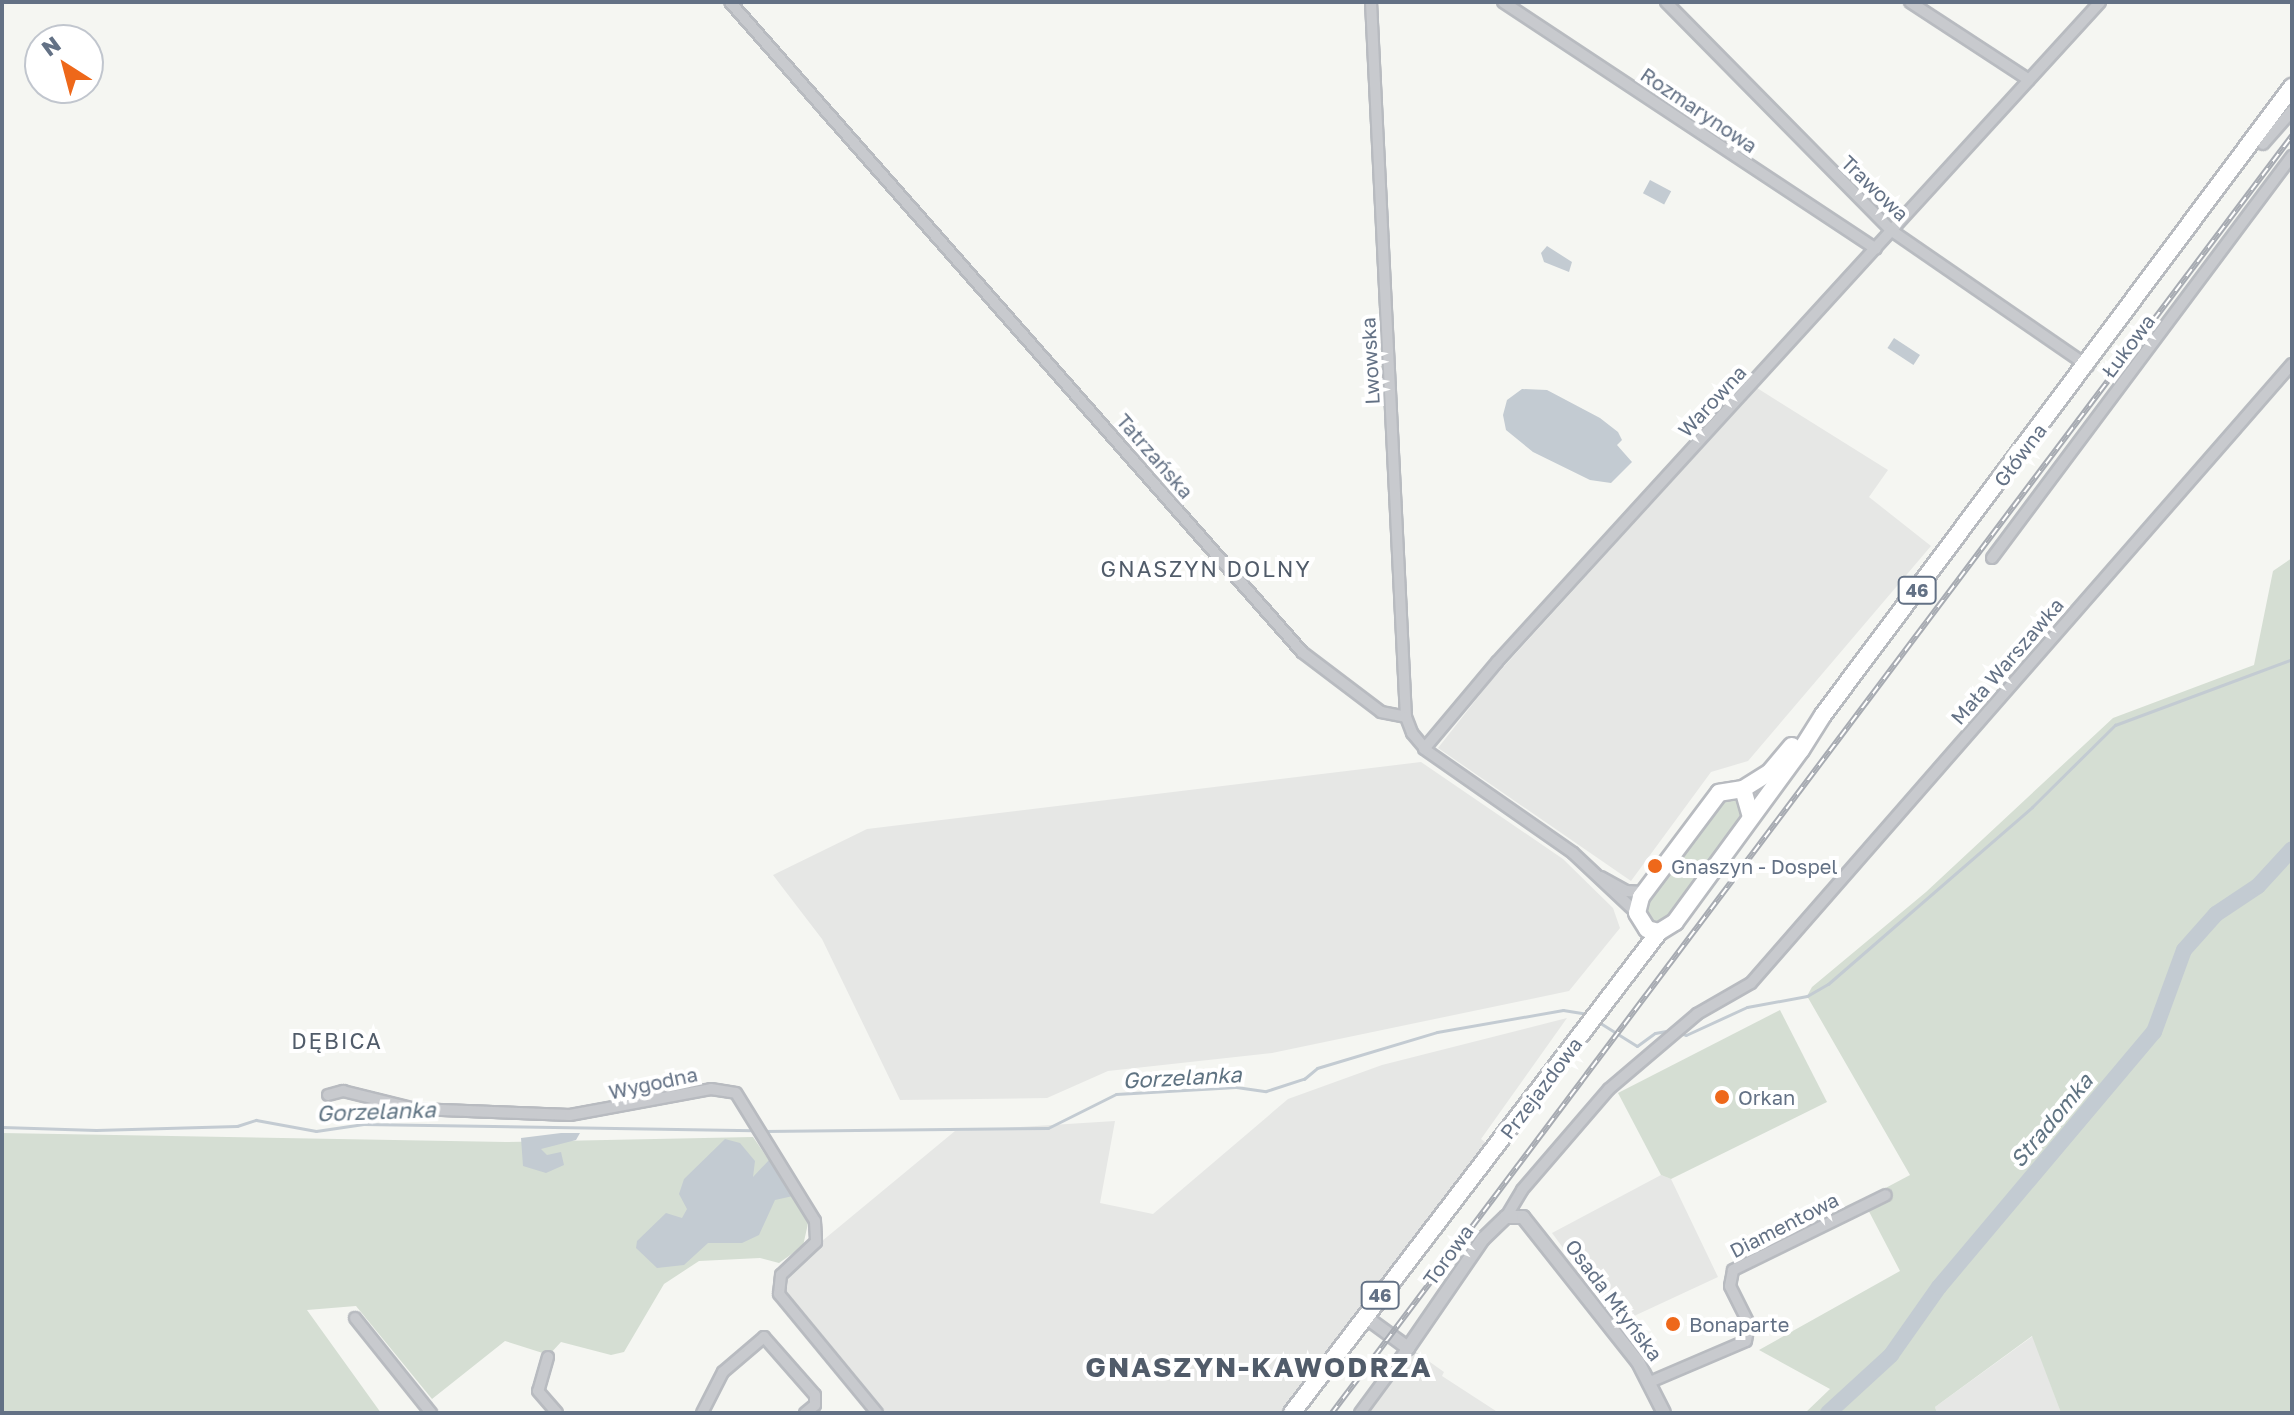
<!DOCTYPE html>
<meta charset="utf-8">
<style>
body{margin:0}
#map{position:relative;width:2294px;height:1415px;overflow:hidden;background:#f5f6f2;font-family:"Golos Text",sans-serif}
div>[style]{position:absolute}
.built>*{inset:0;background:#e6e7e5}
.green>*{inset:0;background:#d5ded3}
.water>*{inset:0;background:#c3cbd2;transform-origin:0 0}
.stream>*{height:3px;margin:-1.5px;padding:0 1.5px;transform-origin:1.5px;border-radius:1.5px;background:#c3cbd2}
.river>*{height:16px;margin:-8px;padding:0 8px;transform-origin:8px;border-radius:8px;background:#c3cbd2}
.roads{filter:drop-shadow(2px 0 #b8bbc0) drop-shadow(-2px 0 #b8bbc0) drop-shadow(0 2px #b8bbc0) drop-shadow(0 -2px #b8bbc0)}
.minor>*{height:10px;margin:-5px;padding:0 5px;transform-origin:5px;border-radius:5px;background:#c8cace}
.tertiary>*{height:12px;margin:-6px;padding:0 6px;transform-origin:6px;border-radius:6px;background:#c8cace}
.primary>*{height:16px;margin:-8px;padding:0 8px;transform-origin:8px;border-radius:8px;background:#fff}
.rail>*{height:6px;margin-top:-3px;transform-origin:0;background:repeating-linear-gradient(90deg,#fff 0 9px,#a7abb2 0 18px);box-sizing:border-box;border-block:2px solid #a7abb2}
.dots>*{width:22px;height:22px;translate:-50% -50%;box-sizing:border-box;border:4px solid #fff;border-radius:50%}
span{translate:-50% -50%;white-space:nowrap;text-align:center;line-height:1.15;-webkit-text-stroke:8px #fff;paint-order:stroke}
.shield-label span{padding:2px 6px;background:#fff;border:2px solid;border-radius:6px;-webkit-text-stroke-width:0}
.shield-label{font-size:18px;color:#637185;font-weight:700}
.street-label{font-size:20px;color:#637185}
.poi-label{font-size:20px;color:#637185}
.left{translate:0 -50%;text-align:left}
.neighbourhood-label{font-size:22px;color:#515c6a;letter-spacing:2px}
.water-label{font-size:22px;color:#5f7382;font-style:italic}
.district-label{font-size:28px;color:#515c6a;font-weight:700;letter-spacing:2px}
.frame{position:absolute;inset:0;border:4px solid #637185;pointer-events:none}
.north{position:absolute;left:24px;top:24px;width:80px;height:80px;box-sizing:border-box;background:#fff;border:2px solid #c1c6ce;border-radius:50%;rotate:324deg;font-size:22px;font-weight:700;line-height:32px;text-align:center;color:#637185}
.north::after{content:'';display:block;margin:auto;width:28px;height:36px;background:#ee681a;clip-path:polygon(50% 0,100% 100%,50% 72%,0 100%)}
</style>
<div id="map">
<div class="built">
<div style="clip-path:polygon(1757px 388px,1888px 470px,1869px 497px,1931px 546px,1748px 761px,1711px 772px,1631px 881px,1438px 748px,1490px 682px)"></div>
<div style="clip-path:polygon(1421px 762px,1563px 859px,1613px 908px,1620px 928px,1569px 991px,1272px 1053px,1108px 1071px,1047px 1098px,900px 1100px,822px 939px,773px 875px,867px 829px)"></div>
<div style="clip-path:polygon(1567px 1018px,1481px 1139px,1495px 1149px,1301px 1413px,877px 1413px,779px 1294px,781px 1275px,955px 1131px,1115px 1121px,1100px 1203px,1153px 1214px,1288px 1099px,1382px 1065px)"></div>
<div style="clip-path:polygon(1661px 1175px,1671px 1179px,1718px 1277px,1619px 1323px,1552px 1233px)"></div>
<div style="clip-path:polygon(2033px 1336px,2061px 1413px,1937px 1413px,1935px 1407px)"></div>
<div style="clip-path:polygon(1413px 1350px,1444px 1372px,1442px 1376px,1499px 1413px,1368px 1413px)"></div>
</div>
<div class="green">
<div style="clip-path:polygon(2292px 558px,2292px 1413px,2061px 1413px,2032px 1336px,1935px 1407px,1937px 1413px,1805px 1413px,1830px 1389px,1759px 1350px,1900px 1271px,1863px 1200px,1910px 1175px,1807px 996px,1812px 987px,1926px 892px,2113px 718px,2254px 665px,2273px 571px)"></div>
<div style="clip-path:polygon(1741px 795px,1746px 811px,1673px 918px,1654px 926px,1646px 918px,1649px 899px,1717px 803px)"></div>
<div style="clip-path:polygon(1780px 1010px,1827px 1102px,1671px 1179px,1661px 1175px,1618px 1093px)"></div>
<div style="clip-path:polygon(2px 1133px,506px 1142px,753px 1137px,809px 1219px,803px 1246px,779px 1263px,760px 1258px,699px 1261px,664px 1284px,624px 1352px,611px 1355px,561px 1342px,549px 1355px,505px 1341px,432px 1399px,356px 1306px,307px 1310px,381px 1413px,2px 1413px)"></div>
</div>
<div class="water">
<div style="left:1650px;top:180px;width:24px;height:15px;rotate:28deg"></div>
<div style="clip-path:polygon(1547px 246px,1572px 262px,1569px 272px,1544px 262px,1541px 253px)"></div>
<div style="left:1894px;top:338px;width:31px;height:12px;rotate:33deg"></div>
<div style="clip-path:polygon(1522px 389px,1547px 390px,1600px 418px,1618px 432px,1622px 440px,1617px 445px,1632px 462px,1611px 483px,1590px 480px,1533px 452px,1506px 430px,1503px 415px,1507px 400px)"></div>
<div style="clip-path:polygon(561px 1133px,580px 1133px,576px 1140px,541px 1149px,547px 1155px,561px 1152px,564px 1165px,546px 1173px,523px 1166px,521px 1138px)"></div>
<div style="clip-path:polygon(725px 1139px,740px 1143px,755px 1161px,753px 1177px,770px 1159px,793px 1196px,775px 1200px,759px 1235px,742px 1243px,708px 1243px,684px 1265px,657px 1268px,636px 1248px,637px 1241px,666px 1213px,682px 1218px,687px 1209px,679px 1194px,684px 1179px)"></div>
</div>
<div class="stream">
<div style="left:1597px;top:1021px;width:47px;rotate:32deg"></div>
<div style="left:1637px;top:1046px;width:22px;rotate:-36deg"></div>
<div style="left:1655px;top:1033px;width:17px;rotate:-10deg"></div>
<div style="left:1679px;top:1033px;width:7px;rotate:16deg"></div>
<div style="left:1686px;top:1035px;width:67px;rotate:-24.7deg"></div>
<div style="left:1747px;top:1007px;width:61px;rotate:-10.4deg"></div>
<div style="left:1807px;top:996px;width:24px;rotate:-30deg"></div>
<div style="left:1828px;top:984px;width:270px;rotate:-40.9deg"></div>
<div style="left:2032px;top:807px;width:117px;rotate:-44.7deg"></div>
<div style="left:2115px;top:725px;width:189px;rotate:-20.4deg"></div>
<div style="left:2px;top:1127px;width:94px;rotate:1.8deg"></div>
<div style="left:96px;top:1130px;width:141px;rotate:-1.6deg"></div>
<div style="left:237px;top:1126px;width:20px;rotate:-18deg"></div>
<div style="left:256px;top:1120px;width:61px;rotate:10.4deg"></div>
<div style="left:316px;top:1131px;width:48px;rotate:-8.5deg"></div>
<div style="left:363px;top:1124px;width:390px;rotate:0.9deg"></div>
<div style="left:764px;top:1131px;width:284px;rotate:-0.6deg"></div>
<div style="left:1048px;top:1128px;width:76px;rotate:-26.6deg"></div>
<div style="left:1116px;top:1094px;width:120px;rotate:-3.3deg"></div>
<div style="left:1236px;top:1087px;width:30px;rotate:8deg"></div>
<div style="left:1266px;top:1091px;width:40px;rotate:-18deg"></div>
<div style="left:1304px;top:1079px;width:17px;rotate:-40deg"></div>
<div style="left:1317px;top:1068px;width:125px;rotate:-16.7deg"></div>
<div style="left:1437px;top:1032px;width:128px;rotate:-9.9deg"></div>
<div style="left:1563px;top:1010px;width:25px;rotate:9deg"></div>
</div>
<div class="river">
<div style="left:1828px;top:1413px;width:86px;rotate:-42.6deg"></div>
<div style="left:1891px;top:1355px;width:83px;rotate:-54.8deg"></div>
<div style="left:1939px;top:1287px;width:334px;rotate:-49.9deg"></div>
<div style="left:2154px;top:1032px;width:87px;rotate:-69.9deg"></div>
<div style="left:2184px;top:950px;width:48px;rotate:-48.4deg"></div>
<div style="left:2216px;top:914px;width:50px;rotate:-33.7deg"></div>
<div style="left:2258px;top:886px;width:50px;rotate:-47.4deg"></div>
</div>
<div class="roads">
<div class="minor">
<div style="left:730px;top:2px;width:866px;rotate:48.65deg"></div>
<div style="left:1302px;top:652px;width:99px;rotate:37.2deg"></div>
<div style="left:1381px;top:712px;width:25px;rotate:11deg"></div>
<div style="left:1371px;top:2px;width:716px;rotate:87.2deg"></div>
<div style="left:1406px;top:717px;width:17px;rotate:69deg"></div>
<div style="left:1412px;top:733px;width:23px;rotate:50deg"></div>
<div style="left:1427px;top:751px;width:178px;rotate:34.9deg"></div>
<div style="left:1573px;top:853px;width:88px;rotate:43.2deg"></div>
<div style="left:1503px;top:2px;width:447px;rotate:33.5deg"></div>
<div style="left:1666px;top:2px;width:322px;rotate:45.4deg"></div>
<div style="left:1892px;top:231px;width:238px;rotate:34.6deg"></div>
<div style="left:1910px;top:2px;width:142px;rotate:33.2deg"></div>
<div style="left:2263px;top:144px;width:44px;rotate:-48.7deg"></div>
<div style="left:1992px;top:558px;width:502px;rotate:-53.27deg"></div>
<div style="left:1424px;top:749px;width:114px;rotate:-50deg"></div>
<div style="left:1497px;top:662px;width:894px;rotate:-47.58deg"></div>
<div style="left:1601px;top:877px;width:29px;rotate:29deg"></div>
<div style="left:1626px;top:891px;width:18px;rotate:3deg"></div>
<div style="left:328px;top:1095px;width:16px;rotate:-15deg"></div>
<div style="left:343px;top:1091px;width:75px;rotate:13.9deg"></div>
<div style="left:416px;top:1109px;width:154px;rotate:2.2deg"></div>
<div style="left:570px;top:1115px;width:143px;rotate:-10.4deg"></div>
<div style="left:711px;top:1089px;width:25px;rotate:9deg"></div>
<div style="left:736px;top:1093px;width:150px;rotate:58.3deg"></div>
<div style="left:815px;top:1221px;width:21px;rotate:87deg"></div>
<div style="left:816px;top:1242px;width:48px;rotate:136.7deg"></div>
<div style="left:781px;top:1275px;width:19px;rotate:96deg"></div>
<div style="left:779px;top:1294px;width:154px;rotate:50.5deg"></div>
<div style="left:1506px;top:1217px;width:31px;rotate:-59deg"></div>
<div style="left:1522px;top:1190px;width:133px;rotate:-49.3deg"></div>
<div style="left:1609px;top:1089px;width:116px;rotate:-40.4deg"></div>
<div style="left:1697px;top:1014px;width:62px;rotate:-29.9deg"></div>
<div style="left:1751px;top:983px;width:822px;rotate:-48.85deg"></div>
<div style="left:355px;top:1318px;width:122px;rotate:51.3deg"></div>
<div style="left:548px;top:1357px;width:35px;rotate:106deg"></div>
<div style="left:538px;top:1391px;width:29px;rotate:49deg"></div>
<div style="left:1650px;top:1382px;width:104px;rotate:-23.1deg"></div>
<div style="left:1746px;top:1341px;width:17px;rotate:-80deg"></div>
<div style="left:1749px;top:1324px;width:42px;rotate:-116.6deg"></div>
<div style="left:1730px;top:1286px;width:16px;rotate:-79deg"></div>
<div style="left:1733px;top:1270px;width:170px;rotate:-26.1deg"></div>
<div style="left:702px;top:1413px;width:46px;rotate:-62.9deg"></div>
<div style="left:723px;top:1372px;width:54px;rotate:-40.5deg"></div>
<div style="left:764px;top:1337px;width:77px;rotate:48.7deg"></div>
<div style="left:815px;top:1395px;width:10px;rotate:90deg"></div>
<div style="left:815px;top:1405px;width:13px;rotate:141deg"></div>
<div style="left:1360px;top:1413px;width:81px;rotate:-53.6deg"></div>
</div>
<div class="tertiary">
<div style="left:1371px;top:1321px;width:46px;rotate:36.1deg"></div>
<div style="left:1408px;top:1348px;width:132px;rotate:-55.5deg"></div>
<div style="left:1483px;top:1239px;width:32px;rotate:-44deg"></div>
<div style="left:1506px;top:1217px;width:17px"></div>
<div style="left:1523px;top:1217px;width:185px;rotate:51.6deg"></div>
<div style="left:1638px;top:1362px;width:57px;rotate:63deg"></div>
</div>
<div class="primary">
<div style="left:1743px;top:789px;width:32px;rotate:-32deg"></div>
<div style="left:1770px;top:772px;width:34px;rotate:-50deg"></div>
<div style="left:1751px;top:817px;width:29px;rotate:-106deg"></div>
<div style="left:1743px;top:789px;width:24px;rotate:171deg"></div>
<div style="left:1719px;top:793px;width:130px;rotate:126.9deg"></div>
<div style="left:1641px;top:897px;width:16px;rotate:104deg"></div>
<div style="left:1637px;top:913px;width:19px;rotate:58deg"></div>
<div style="left:1647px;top:929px;width:12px;rotate:14deg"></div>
<div style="left:1659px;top:932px;width:19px;rotate:-32deg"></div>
<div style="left:1675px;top:922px;width:213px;rotate:-53.8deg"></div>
<div style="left:1801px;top:750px;width:41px;rotate:-57.8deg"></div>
<div style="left:1823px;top:715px;width:784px;rotate:-53.25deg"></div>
<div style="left:1292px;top:1413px;width:605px;rotate:-52.66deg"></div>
</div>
</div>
<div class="rail">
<div style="left:1332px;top:1413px;width:1598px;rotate:-53.07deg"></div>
</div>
<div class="dots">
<div style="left:1655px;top:866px;background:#ee681a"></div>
<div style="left:1722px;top:1097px;background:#ee681a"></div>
<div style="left:1673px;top:1324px;background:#ee681a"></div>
</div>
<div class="shield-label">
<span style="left:1917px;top:590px">46</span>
<span style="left:1380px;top:1295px">46</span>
</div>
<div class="street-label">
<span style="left:1699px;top:110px;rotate:34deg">Rozmarynowa</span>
<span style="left:1875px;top:188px;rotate:44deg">Trawowa</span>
<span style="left:2128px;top:346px;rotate:-53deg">Łukowa</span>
<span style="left:1370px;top:361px;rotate:-93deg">Lwowska</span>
<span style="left:1712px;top:401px;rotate:-47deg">Warowna</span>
<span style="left:2020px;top:455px;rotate:-53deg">Główna</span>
<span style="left:1155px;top:456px;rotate:49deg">Tatrzańska</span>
<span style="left:2007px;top:661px;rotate:-49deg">Mała Warszawka</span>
<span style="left:653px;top:1083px;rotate:-12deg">Wygodna</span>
<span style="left:1541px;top:1088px;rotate:-53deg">Przejazdowa</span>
<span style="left:1784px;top:1225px;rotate:-27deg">Diamentowa</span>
<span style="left:1448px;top:1255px;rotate:-54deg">Torowa</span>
<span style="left:1614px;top:1300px;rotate:53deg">Osada Młyńska</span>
</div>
<div class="poi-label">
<span class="left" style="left:1671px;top:866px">Gnaszyn - Dospel</span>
<span class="left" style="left:1738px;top:1097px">Orkan</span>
<span class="left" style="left:1689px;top:1324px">Bonaparte</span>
</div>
<div class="neighbourhood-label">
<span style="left:1206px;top:569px">GNASZYN DOLNY</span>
<span style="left:337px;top:1041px">DĘBICA</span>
</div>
<div class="water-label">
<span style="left:1182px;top:1077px;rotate:-3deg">Gorzelanka</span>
<span style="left:376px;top:1111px;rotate:-2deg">Gorzelanka</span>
<span style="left:2051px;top:1120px;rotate:-50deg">Stradomka</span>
</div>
<div class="district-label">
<span style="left:1259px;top:1367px">GNASZYN-KAWODRZA</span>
</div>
<div class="frame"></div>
<div class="north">N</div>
</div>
